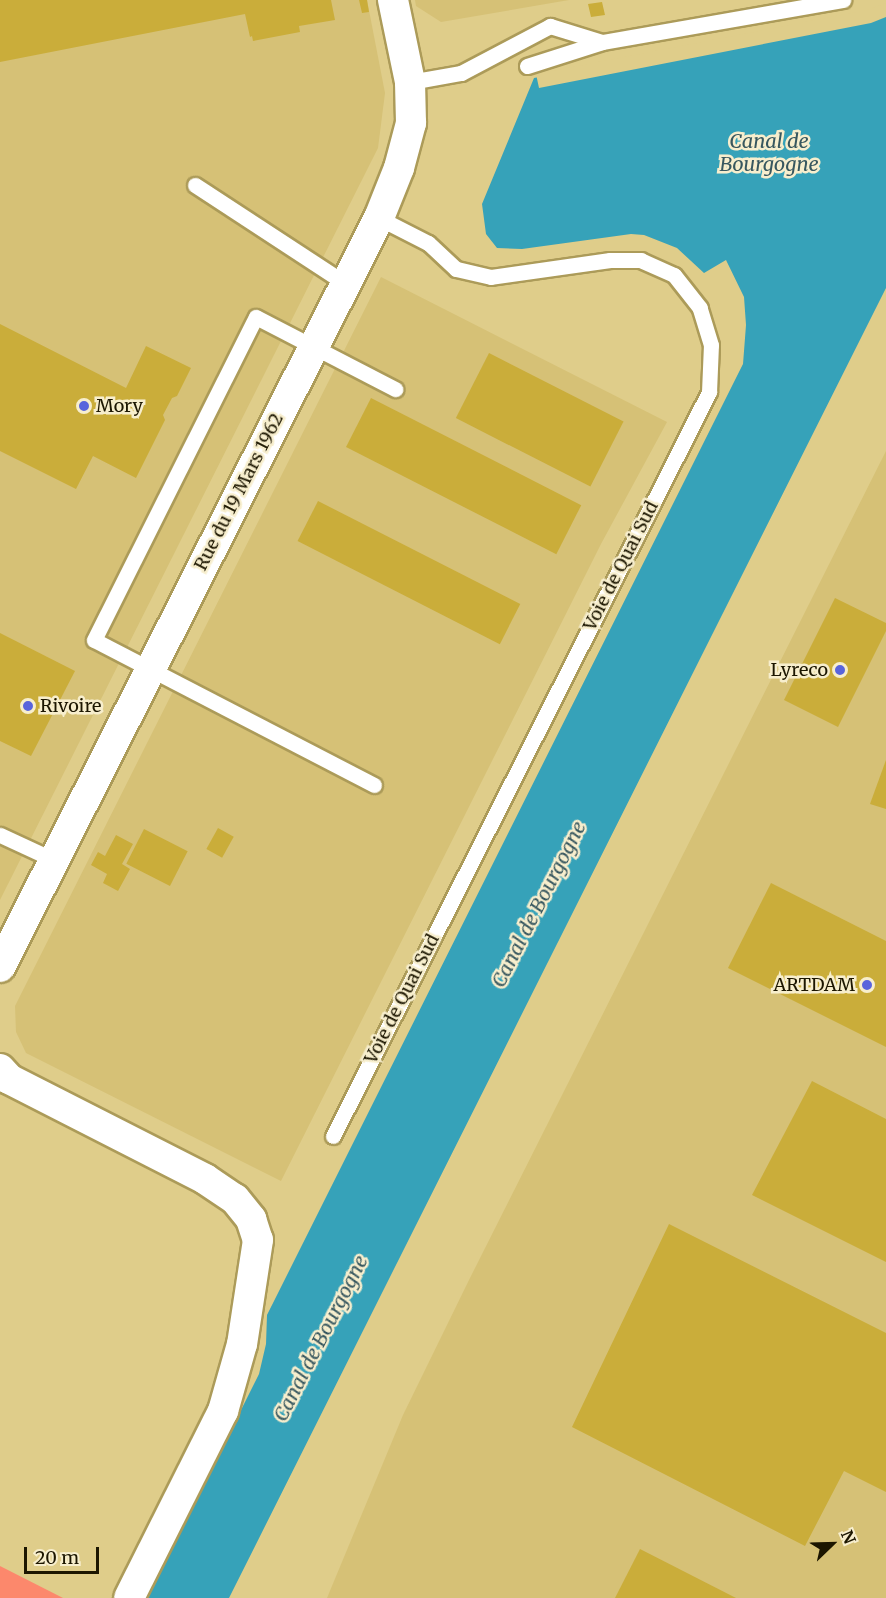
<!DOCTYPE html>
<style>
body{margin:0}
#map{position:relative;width:886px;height:1598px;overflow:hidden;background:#dfcd8a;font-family:Merriweather,serif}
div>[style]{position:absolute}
.built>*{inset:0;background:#d6c176}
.green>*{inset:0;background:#fc886c}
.water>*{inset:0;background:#36a2b9}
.pier>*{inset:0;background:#dfcd8a}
.building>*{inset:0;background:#caad3a;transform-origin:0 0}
.roads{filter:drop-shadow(2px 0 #ac9b59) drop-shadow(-2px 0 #ac9b59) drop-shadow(0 2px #ac9b59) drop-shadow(0 -2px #ac9b59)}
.service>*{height:15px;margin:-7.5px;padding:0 7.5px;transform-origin:7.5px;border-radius:7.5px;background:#fff}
.minor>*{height:30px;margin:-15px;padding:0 15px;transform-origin:15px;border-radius:15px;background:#fff}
.dots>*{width:16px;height:16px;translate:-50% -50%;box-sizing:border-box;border:3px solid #f7eecd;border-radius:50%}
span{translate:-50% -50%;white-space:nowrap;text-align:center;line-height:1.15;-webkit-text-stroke:5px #f7eecd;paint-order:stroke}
.poi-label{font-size:18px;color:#1c1600}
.left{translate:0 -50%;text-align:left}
.right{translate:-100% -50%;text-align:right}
.street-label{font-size:18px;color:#1c1600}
.water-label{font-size:20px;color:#37575f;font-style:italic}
.north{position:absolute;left:802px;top:1514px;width:60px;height:60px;-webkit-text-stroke:4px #f7eecd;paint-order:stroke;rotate:67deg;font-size:16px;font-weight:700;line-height:24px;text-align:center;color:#1c1600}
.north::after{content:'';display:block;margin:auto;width:21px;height:27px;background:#1c1600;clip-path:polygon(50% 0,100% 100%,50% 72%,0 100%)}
.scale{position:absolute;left:24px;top:1547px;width:75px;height:27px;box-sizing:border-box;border:3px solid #1c1600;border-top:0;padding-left:8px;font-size:18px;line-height:21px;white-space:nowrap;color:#1c1600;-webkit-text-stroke:4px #f7eecd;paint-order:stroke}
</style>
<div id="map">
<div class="built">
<div style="clip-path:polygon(0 0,367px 0,385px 93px,378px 148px,0 900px)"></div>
<div style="clip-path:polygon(415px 0,569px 0,441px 22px,416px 6px)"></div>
<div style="clip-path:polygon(381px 277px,667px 422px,601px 544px,281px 1181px,26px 1053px,16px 1032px,15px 1006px)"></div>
<div style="clip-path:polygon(886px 451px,886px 1598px,327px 1598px,403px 1415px,469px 1280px)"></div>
</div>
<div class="green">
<div style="clip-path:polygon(0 1566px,63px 1598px,0 1598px)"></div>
</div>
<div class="water">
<div style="clip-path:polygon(886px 6px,886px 288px,229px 1598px,147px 1598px,259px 1374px,266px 1344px,267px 1315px,743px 364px,746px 325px,744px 297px,726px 260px,704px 273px,677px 248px,644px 235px,631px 234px,522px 249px,497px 248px,486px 234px,482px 204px,534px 78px,868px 13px)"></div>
</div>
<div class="pier">
<div style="clip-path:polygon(886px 3px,886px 17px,871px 23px,539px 88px,536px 74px,867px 10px)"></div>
</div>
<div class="building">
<div style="clip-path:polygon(0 0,331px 0,335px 20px,299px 26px,300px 32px,253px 41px,252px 36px,250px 37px,245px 14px,0 62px)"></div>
<div style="clip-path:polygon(359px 0,367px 0,369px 12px,362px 13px)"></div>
<div style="clip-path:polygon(602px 2px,605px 15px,591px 17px,588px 4px)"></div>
<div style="clip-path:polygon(0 324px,126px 388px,146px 346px,191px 368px,177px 396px,172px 398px,163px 415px,165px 420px,136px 478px,93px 456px,76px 489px,0 451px)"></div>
<div style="left:489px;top:353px;width:151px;height:73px;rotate:27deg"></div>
<div style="left:371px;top:398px;width:236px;height:55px;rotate:27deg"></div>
<div style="left:318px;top:501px;width:227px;height:45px;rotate:27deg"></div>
<div style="clip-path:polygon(835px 598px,886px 623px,886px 631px,838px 727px,784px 700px)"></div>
<div style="clip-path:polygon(0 633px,75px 671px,31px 756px,0 741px)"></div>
<div style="clip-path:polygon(886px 760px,886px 809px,870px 804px)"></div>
<div style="left:218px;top:828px;width:18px;height:24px;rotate:29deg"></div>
<div style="left:144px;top:829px;width:49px;height:39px;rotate:27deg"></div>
<div style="clip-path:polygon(116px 835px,133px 844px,122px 864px,130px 869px,118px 891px,103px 883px,107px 874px,91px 865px,98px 852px,105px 856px)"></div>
<div style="clip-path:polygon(771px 883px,886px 941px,886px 1047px,728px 968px)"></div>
<div style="clip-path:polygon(812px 1081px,886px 1119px,886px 1262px,752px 1195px)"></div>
<div style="clip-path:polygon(669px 1224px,886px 1333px,886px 1492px,844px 1471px,805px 1546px,572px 1427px)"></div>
<div style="clip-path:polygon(640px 1549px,736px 1598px,615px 1598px)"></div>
</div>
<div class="roads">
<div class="service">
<div style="left:527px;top:66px;width:79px;rotate:-17.7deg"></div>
<div style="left:410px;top:82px;width:52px;rotate:-10deg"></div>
<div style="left:461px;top:73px;width:101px;rotate:-27.8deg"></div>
<div style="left:550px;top:26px;width:54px;rotate:17.1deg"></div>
<div style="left:602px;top:42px;width:245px;rotate:-9.9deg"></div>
<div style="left:195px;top:185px;width:179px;rotate:33.2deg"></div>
<div style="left:374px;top:785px;width:315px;rotate:-152.6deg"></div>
<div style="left:94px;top:640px;width:361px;rotate:-63.4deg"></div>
<div style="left:256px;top:317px;width:157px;rotate:27.4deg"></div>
<div style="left:0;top:835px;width:57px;rotate:24.8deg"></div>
<div style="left:333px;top:1136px;width:834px;rotate:-63.19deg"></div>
<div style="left:709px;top:392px;width:47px;rotate:-87.6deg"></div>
<div style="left:711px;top:345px;width:39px;rotate:-107deg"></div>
<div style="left:700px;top:308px;width:42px;rotate:-128.2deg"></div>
<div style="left:674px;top:275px;width:36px;rotate:-156deg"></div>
<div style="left:641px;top:260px;width:31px;rotate:180deg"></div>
<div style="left:610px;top:260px;width:120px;rotate:171.9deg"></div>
<div style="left:491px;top:277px;width:36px;rotate:-167deg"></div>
<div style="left:456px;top:269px;width:38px;rotate:-137deg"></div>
<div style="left:428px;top:243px;width:55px;rotate:-153deg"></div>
</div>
<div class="minor">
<div style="left:0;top:967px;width:839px;rotate:-63.16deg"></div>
<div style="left:379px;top:218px;width:54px;rotate:-68.2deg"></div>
<div style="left:399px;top:168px;width:47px;rotate:-75.1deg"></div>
<div style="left:411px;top:123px;width:41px;rotate:-91.4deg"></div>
<div style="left:410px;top:82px;width:84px;rotate:-101.7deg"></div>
<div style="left:0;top:1069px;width:13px;rotate:48deg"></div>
<div style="left:9px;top:1079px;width:220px;rotate:27deg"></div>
<div style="left:205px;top:1179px;width:36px;rotate:34deg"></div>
<div style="left:235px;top:1199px;width:26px;rotate:51deg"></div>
<div style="left:251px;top:1219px;width:22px;rotate:72deg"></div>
<div style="left:258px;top:1240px;width:105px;rotate:98.7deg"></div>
<div style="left:242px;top:1344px;width:70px;rotate:105.8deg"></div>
<div style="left:223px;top:1411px;width:209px;rotate:116.7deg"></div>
</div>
</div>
<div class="dots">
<div style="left:84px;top:406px;background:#5964dc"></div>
<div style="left:840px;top:670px;background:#5964dc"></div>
<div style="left:28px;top:706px;background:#5964dc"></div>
<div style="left:867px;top:985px;background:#5964dc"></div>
</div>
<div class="poi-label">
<span class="left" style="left:96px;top:406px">Mory</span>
<span class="right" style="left:828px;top:670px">Lyreco</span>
<span class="left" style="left:40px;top:706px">Rivoire</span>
<span class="right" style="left:855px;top:985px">ARTDAM</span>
</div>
<div class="street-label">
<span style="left:239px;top:492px;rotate:-63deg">Rue du 19 Mars 1962</span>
<span style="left:621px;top:566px;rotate:-63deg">Voie de Quai Sud</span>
<span style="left:402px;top:999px;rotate:-63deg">Voie de Quai Sud</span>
</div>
<div class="water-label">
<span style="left:769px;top:152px">Canal de<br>Bourgogne</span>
<span style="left:538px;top:904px;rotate:-63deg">Canal de Bourgogne</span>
<span style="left:320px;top:1338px;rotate:-63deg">Canal de Bourgogne</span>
</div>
<div class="north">N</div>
<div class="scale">20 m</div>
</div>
